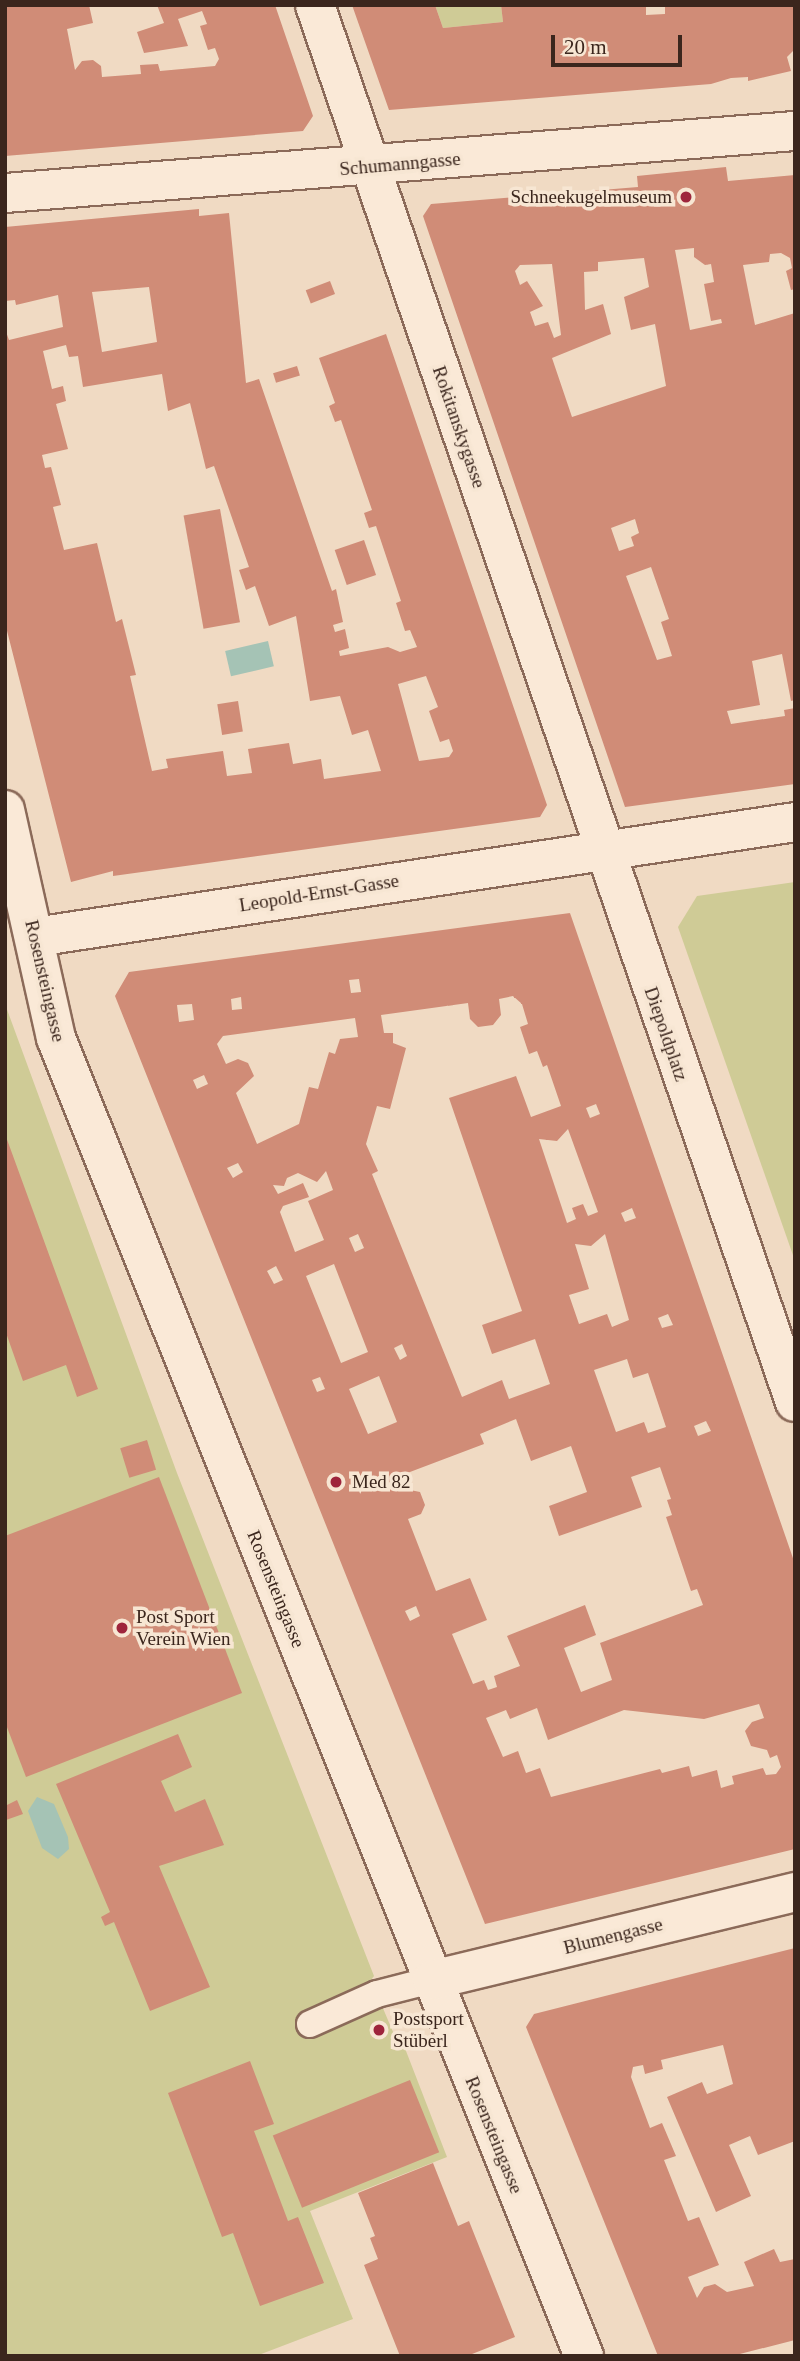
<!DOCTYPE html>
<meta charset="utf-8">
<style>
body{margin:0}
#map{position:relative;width:800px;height:2361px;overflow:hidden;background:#f0dac3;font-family:Georgia,serif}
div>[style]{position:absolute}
.green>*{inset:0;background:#cfcb96}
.water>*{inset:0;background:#a5c3b5;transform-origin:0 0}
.building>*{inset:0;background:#d08c77;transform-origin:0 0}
.roads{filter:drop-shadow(2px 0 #8b6a59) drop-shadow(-2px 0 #8b6a59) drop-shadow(0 2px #8b6a59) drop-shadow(0 -2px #8b6a59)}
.lane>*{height:26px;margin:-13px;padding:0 13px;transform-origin:13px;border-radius:13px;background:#fae9d7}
.street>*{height:38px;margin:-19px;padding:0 19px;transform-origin:19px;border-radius:19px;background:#fae9d7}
.dots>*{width:19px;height:19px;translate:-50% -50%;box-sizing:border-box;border:4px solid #f7e6d3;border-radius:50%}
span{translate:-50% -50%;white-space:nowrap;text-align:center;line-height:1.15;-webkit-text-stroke:7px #f7e6d3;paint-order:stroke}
.street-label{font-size:19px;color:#3b261d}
.poi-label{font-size:19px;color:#3b261d}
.right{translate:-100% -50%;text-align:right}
.left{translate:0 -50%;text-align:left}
.frame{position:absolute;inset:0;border:7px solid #3b261d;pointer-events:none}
.scale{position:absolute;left:551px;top:35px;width:131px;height:32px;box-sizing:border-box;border:4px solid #3b261d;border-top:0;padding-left:9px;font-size:21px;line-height:24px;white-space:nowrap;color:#3b261d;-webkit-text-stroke:5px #f7e6d3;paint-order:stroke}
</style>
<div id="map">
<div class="green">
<div style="clip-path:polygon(435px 5px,501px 5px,503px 22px,443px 28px)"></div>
<div style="clip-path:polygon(795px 882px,795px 1261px,678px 927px,697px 896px)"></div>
<div style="clip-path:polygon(5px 1004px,177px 1473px,374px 1976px,371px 1980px,396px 2039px,401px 2038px,447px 2157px,310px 2211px,353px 2319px,256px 2356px,5px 2356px)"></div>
</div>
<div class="water">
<div style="left:268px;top:641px;width:26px;height:44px;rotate:77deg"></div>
<div style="clip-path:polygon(37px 1797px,54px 1804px,68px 1837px,69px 1849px,58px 1859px,42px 1848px,28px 1811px)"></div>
</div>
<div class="building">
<div style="clip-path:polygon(5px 5px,89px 5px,93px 23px,67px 29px,75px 70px,82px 61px,93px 60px,101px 66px,102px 77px,141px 74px,140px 65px,158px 64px,160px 71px,215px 66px,219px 59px,215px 48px,208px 50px,200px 26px,207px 24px,202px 11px,178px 19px,188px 46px,144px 53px,137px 32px,164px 23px,157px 5px,275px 5px,313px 116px,303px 131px,5px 156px)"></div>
<div style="clip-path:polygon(352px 5px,435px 5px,443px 28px,503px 22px,501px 5px,646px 5px,646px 15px,665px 14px,665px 5px,793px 5px,795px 49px,787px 57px,791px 71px,748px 81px,748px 77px,731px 78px,711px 84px,389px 110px)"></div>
<div style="clip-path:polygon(evenodd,726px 167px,728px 181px,795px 175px,795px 289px,791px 290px,786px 271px,792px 268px,790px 258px,781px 253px,770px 254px,769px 262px,743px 265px,755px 325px,795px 313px,795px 700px,791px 701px,782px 654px,752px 661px,760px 705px,727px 711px,731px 724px,785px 716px,784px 710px,795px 708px,795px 784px,625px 807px,423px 216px,431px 204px,638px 187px,637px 176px,726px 167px,694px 248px,694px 257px,705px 265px,711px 264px,714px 282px,704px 284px,711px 321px,721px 319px,722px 323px,690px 330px,675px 250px,694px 248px,726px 167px,644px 258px,649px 287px,624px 297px,631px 330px,655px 324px,666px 386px,572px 417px,552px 358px,611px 334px,603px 304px,585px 310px,584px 272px,598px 271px,598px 262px,644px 258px,726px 167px,552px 264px,561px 335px,554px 338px,548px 322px,535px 326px,530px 312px,543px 306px,527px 281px,520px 285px,515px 271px,520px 265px,552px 264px,726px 167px,635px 519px,639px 533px,631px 537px,634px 546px,619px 551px,611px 528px,635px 519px,726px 167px,651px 567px,669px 619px,661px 622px,672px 656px,657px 660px,626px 576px,651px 567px)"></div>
<div style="clip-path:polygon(evenodd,199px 209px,199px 216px,229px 213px,246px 383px,259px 379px,332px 591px,336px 589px,343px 622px,333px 625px,335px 632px,345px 629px,349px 648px,339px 651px,340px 656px,388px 647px,400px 652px,417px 647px,410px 630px,405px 631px,396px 603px,401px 601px,376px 526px,369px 528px,364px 513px,372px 510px,341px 420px,335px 422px,329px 406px,335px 403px,319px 358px,386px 334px,547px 805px,540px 817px,113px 876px,113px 871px,71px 882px,5px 623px,5px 329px,9px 340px,63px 327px,58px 295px,16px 305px,15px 300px,5px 301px,5px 227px,199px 209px,149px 287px,157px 342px,102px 352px,92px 292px,149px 287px,199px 209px,66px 345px,69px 357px,78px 356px,83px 387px,162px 374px,168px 411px,190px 403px,206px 469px,214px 466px,249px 567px,239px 570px,246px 590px,255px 586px,269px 626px,296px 616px,310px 701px,340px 696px,352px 735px,368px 730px,381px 771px,324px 779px,321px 759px,293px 764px,289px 743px,248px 749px,252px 773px,227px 776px,223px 751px,166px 759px,168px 768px,152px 771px,130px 676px,136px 675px,122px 619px,116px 622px,97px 543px,64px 550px,53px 507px,61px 505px,51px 467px,45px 468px,42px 455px,68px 449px,56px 404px,66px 401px,63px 386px,52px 389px,43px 351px,66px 345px,199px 209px,426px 676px,438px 707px,429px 711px,440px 742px,449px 739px,453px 751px,449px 757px,419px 761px,398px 684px,426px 676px)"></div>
<div style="left:330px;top:281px;width:14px;height:26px;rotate:69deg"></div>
<div style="left:297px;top:366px;width:10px;height:25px;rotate:73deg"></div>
<div style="left:220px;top:509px;width:115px;height:37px;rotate:80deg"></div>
<div style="left:364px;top:540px;width:37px;height:31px;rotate:71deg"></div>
<div style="left:238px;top:701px;width:31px;height:21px;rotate:81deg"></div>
<div style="clip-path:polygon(evenodd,570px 913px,795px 1564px,795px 1849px,485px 1924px,115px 996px,129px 972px,570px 913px,359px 979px,361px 992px,351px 993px,349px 980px,359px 979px,570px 913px,513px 996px,522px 1004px,528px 1024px,520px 1027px,529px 1054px,537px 1051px,543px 1067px,547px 1065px,561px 1106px,531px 1117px,516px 1076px,449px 1098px,522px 1311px,482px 1325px,492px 1354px,535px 1339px,550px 1384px,509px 1399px,502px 1380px,462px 1397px,372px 1174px,378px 1171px,366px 1144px,377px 1106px,390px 1109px,406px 1048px,393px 1043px,393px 1033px,384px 1033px,381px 1015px,468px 1003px,470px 1019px,478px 1027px,493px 1025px,501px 1015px,499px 999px,513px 996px,570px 913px,241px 997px,242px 1009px,232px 1010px,231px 999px,241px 997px,570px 913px,192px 1004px,194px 1020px,179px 1022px,177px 1005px,192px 1004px,570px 913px,355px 1018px,358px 1037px,340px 1039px,335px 1054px,329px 1052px,318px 1089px,309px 1087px,299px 1124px,257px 1144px,236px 1093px,254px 1076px,248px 1063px,238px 1059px,226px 1064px,217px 1044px,223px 1036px,355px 1018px,570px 913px,204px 1075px,208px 1084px,197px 1089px,193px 1080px,204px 1075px,570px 913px,596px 1104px,600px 1114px,590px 1118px,586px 1108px,596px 1104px,570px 913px,568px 1129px,598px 1212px,588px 1216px,583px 1204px,572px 1208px,576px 1219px,567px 1223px,539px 1139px,557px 1141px,568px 1129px,570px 913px,238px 1163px,243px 1172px,233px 1178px,227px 1168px,238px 1163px,570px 913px,326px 1171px,333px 1190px,308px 1201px,324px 1240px,295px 1252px,280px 1212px,283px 1206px,309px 1197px,303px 1183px,278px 1194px,273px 1185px,284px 1186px,287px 1178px,298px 1173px,317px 1182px,326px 1171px,570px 913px,632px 1208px,636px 1218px,625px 1222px,621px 1213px,632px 1208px,570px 913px,358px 1234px,364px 1248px,355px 1252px,349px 1238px,358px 1234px,570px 913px,605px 1234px,629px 1320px,612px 1327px,607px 1314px,579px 1324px,569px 1295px,589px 1289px,575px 1244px,591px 1246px,605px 1234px,570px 913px,334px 1264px,368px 1352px,341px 1363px,306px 1276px,334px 1264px,570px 913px,276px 1266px,283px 1280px,274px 1284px,267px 1271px,276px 1266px,570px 913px,668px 1314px,673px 1325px,662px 1328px,658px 1318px,668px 1314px,570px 913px,402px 1344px,407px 1356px,400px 1360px,394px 1348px,402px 1344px,570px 913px,627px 1359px,633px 1378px,648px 1373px,666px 1427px,648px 1433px,644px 1422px,616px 1432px,594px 1370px,627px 1359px,570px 913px,379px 1376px,397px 1422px,368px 1434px,349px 1389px,379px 1376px,570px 913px,320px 1377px,325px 1389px,317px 1392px,312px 1380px,320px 1377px,570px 913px,516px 1419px,531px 1461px,571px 1446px,587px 1492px,549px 1506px,559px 1536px,642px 1507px,631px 1477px,660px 1467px,671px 1499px,667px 1500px,672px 1515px,666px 1517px,691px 1591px,697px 1589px,703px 1605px,600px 1643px,612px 1680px,581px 1692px,564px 1648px,596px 1635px,585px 1605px,507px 1636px,520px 1666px,494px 1676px,497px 1687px,488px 1690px,484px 1680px,473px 1684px,452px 1634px,487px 1620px,470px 1578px,436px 1591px,408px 1519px,421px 1514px,425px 1505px,420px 1492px,410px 1490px,402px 1475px,484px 1444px,480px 1434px,516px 1419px,570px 913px,706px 1421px,711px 1431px,698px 1436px,694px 1426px,706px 1421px,570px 913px,416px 1606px,420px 1616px,410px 1621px,405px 1611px,416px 1606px,570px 913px,759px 1704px,764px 1718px,752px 1722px,745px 1731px,751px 1746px,767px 1750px,770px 1758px,777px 1755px,781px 1767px,776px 1774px,766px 1775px,763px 1768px,732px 1776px,734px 1784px,721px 1788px,717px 1770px,692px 1777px,689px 1766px,662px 1773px,660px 1769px,551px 1797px,540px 1768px,526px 1773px,518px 1751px,503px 1757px,486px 1718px,506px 1710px,510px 1719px,537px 1708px,548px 1740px,624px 1710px,704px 1719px,759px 1704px)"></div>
<div style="clip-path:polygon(5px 1134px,98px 1389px,77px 1397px,66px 1365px,23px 1381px,5px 1330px)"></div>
<div style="left:147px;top:1440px;width:31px;height:28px;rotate:73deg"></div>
<div style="clip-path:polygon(159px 1477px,242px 1693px,26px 1777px,5px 1722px,5px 1536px)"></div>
<div style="clip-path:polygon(178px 1734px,192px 1767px,161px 1781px,175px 1812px,205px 1799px,224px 1845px,159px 1866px,210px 1987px,150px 2011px,114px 1922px,105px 1926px,101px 1917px,110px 1912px,56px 1784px)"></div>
<div style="clip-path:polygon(17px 1800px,23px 1814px,6px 1820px,5px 1806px)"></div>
<div style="clip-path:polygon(795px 1948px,795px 2141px,758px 2155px,750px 2136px,729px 2145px,751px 2196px,716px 2212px,667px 2097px,702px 2082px,707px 2094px,733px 2084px,723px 2045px,661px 2060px,663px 2069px,645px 2074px,643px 2065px,633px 2067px,631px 2077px,650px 2128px,662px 2123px,676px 2156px,664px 2160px,688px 2221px,699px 2217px,719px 2265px,688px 2277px,697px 2298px,704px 2287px,715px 2284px,727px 2292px,754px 2286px,744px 2262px,774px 2249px,780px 2262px,795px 2259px,795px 2340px,732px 2356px,658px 2356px,526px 2027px,534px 2014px)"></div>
<div style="clip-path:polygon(250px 2061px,274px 2124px,254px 2131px,288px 2221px,298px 2217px,324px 2283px,260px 2306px,233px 2233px,222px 2237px,168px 2093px)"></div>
<div style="left:410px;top:2080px;width:78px;height:148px;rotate:68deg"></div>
<div style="clip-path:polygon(433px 2163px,458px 2226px,469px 2221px,515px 2337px,467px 2356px,400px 2356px,364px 2265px,378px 2259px,370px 2238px,375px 2236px,358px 2193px)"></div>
</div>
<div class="roads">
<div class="lane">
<div style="left:310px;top:2024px;width:73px;rotate:-24.1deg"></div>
<div style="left:377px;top:1994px;width:57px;rotate:-14.3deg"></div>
</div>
<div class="street">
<div style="left:315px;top:5px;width:1477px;rotate:71.04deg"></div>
<div style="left:5px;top:193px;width:792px;rotate:-4.49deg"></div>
<div style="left:5px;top:810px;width:234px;rotate:77.4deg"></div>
<div style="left:56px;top:1038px;width:1420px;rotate:68.17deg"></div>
<div style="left:35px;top:937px;width:769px;rotate:-8.6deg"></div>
<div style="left:432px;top:1980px;width:374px;rotate:-13.6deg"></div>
</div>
</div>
<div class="dots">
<div style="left:686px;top:197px;background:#9e253c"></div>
<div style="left:336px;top:1482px;background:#9e253c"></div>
<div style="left:122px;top:1628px;background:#9e253c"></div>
<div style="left:379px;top:2030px;background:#9e253c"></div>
</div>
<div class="street-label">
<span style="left:400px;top:164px;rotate:-5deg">Schumanngasse</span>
<span style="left:459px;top:427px;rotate:71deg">Rokitanskygasse</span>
<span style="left:319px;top:893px;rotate:-9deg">Leopold-Ernst-Gasse</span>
<span style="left:45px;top:981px;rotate:77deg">Rosensteingasse</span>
<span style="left:666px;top:1034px;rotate:71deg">Diepoldplatz</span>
<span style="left:276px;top:1589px;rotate:68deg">Rosensteingasse</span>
<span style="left:613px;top:1936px;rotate:-14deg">Blumengasse</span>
<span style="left:494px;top:2135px;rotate:68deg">Rosensteingasse</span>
</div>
<div class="poi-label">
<span class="right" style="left:672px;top:197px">Schneekugelmuseum</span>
<span class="left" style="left:352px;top:1482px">Med 82</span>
<span class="left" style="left:136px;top:1628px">Post Sport<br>Verein Wien</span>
<span class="left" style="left:393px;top:2030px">Postsport<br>Stüberl</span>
</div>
<div class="frame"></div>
<div class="scale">20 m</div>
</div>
